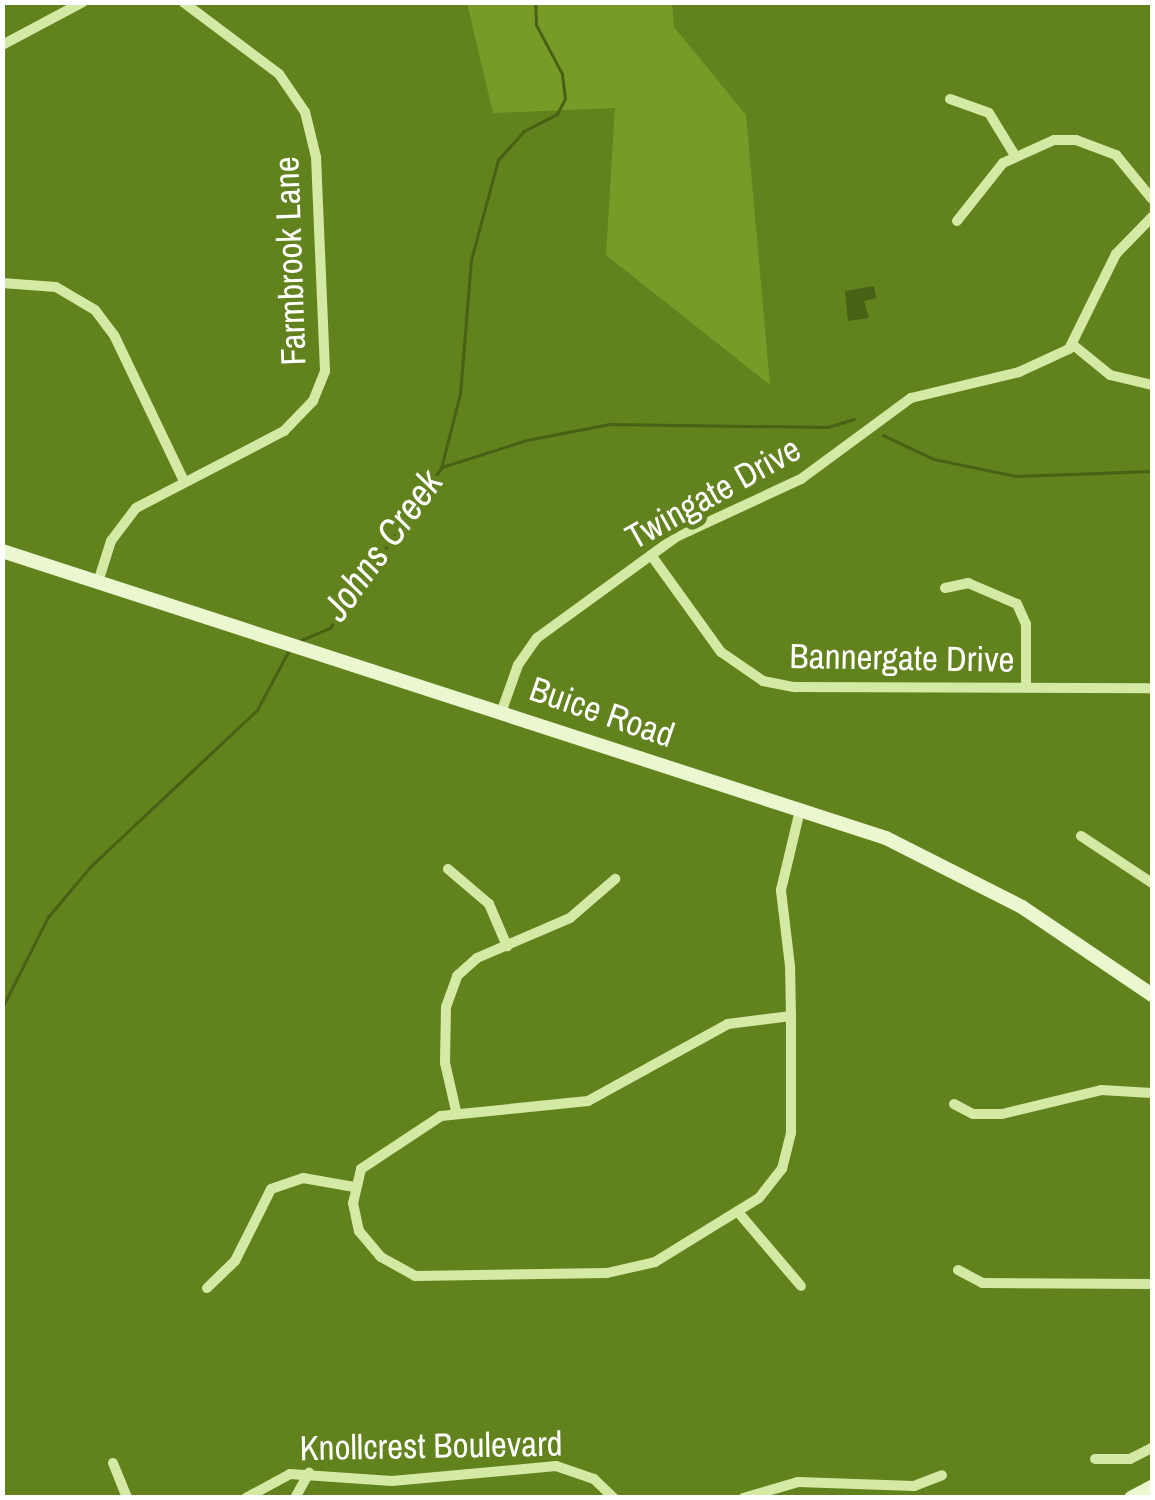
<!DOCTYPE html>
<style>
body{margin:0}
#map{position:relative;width:1155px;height:1500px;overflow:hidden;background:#62821e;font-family:"Archivo Narrow",sans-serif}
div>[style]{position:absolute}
.green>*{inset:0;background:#789b28}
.water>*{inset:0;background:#486114}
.stream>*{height:2.5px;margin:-1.25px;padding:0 1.25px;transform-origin:1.25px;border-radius:1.25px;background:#486114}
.street>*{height:10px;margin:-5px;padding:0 5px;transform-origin:5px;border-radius:5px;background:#d4e9a4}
.secondary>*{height:14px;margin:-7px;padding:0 7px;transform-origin:7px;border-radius:7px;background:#eaf7cf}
span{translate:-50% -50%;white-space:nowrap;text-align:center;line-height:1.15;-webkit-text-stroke:10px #62821e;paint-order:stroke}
.street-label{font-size:35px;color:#fff}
.water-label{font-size:38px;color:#fff;font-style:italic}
.frame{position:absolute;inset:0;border:5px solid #fff;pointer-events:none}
</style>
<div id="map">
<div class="green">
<div style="clip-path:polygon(467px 3px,672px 3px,674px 27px,746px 115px,770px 385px,606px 255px,615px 108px,493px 113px)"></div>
</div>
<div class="water">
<div style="clip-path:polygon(874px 286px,876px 298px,864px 301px,869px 318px,848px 321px,845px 291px)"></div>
</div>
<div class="stream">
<div style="left:883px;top:435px;width:56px;rotate:25.2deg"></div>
<div style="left:934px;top:459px;width:84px;rotate:11.7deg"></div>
<div style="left:1016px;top:476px;width:136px;rotate:-2.1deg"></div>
<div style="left:442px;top:467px;width:89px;rotate:-17.6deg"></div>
<div style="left:527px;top:440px;width:85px;rotate:-10.9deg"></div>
<div style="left:610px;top:424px;width:218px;rotate:0.8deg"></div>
<div style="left:828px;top:427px;width:27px;rotate:-17deg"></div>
<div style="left:297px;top:642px;width:36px;rotate:-23deg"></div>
<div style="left:330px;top:628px;width:195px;rotate:-55.2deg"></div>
<div style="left:441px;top:468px;width:76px;rotate:-75.6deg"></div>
<div style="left:460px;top:394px;width:134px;rotate:-85.3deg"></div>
<div style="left:471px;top:260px;width:104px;rotate:-74.9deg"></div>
<div style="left:498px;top:160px;width:39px;rotate:-48deg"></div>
<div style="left:524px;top:131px;width:37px;rotate:-27deg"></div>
<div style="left:557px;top:114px;width:17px;rotate:-62deg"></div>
<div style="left:565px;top:99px;width:25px;rotate:-97deg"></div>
<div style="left:562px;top:74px;width:55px;rotate:-118deg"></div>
<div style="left:536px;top:25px;width:23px;rotate:-92deg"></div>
<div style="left:2px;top:1008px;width:102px;rotate:-63.2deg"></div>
<div style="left:48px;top:917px;width:67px;rotate:-49.9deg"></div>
<div style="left:91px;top:866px;width:228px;rotate:-43.2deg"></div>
<div style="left:257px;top:710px;width:66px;rotate:-61.9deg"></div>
</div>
<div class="street">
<div style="left:2px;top:45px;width:92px;rotate:-28deg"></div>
<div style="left:950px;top:99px;width:41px;rotate:19.7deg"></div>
<div style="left:989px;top:113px;width:48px;rotate:58.6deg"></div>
<div style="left:957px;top:221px;width:74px;rotate:-51.6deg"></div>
<div style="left:1003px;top:163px;width:56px;rotate:-24.3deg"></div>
<div style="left:1054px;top:140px;width:22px"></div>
<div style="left:1076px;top:140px;width:43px;rotate:20.6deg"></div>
<div style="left:1116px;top:155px;width:57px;rotate:50.7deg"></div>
<div style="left:2px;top:283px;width:54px;rotate:4.2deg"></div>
<div style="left:56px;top:287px;width:45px;rotate:30.5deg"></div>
<div style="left:95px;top:310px;width:31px;rotate:53deg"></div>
<div style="left:114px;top:335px;width:162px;rotate:64.4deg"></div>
<div style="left:1072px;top:344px;width:49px;rotate:39.2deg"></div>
<div style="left:1110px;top:375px;width:43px;rotate:13.4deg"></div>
<div style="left:651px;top:555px;width:120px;rotate:54.2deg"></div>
<div style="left:721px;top:652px;width:51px;rotate:34.6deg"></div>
<div style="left:763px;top:681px;width:33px;rotate:11deg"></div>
<div style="left:795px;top:687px;width:357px;rotate:0.2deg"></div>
<div style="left:98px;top:582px;width:43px;rotate:-72.4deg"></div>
<div style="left:111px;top:541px;width:41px;rotate:-52.9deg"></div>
<div style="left:136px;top:508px;width:167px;rotate:-27.5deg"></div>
<div style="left:284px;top:431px;width:42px;rotate:-46deg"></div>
<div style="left:313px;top:401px;width:32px;rotate:-68deg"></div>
<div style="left:325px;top:371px;width:214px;rotate:-92.4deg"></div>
<div style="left:316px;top:157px;width:46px;rotate:-103.7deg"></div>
<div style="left:305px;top:112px;width:46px;rotate:-124.4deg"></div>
<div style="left:279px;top:74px;width:120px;rotate:-143.1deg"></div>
<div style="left:945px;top:588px;width:24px;rotate:-12deg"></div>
<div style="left:968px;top:583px;width:53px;rotate:23.2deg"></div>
<div style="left:1017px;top:604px;width:22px;rotate:66deg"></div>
<div style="left:1026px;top:624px;width:63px;rotate:90deg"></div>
<div style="left:502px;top:710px;width:48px;rotate:-70.4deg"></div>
<div style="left:518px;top:665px;width:33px;rotate:-55deg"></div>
<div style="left:537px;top:638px;width:172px;rotate:-36deg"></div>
<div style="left:676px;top:537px;width:138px;rotate:-24.9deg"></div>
<div style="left:801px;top:479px;width:137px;rotate:-36.4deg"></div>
<div style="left:911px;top:398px;width:111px;rotate:-13.5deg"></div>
<div style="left:1019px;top:372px;width:55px;rotate:-24.7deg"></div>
<div style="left:1069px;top:349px;width:106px;rotate:-63.7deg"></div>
<div style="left:1116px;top:254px;width:52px;rotate:-45.8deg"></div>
<div style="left:1081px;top:836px;width:85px;rotate:33.5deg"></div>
<div style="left:448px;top:869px;width:54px;rotate:40.5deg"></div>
<div style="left:489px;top:904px;width:46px;rotate:66.8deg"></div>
<div style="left:791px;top:1016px;width:64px;rotate:172.8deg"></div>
<div style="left:728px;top:1024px;width:160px;rotate:151.2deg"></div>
<div style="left:588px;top:1101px;width:148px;rotate:174.2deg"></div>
<div style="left:441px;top:1116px;width:96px;rotate:146.5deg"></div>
<div style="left:361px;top:1169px;width:35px;rotate:103deg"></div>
<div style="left:353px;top:1203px;width:29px;rotate:78deg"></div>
<div style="left:359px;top:1231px;width:34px;rotate:50deg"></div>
<div style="left:381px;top:1257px;width:39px;rotate:29deg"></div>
<div style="left:415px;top:1276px;width:192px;rotate:-0.9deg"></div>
<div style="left:607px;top:1273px;width:49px;rotate:-12.9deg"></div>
<div style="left:655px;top:1262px;width:122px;rotate:-31.6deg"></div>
<div style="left:759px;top:1198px;width:37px;rotate:-52deg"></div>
<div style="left:782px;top:1169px;width:37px;rotate:-76deg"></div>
<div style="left:791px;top:1133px;width:117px;rotate:-90deg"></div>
<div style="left:791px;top:1016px;width:50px;rotate:-91.1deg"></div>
<div style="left:790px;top:966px;width:77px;rotate:-96.8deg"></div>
<div style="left:781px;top:890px;width:82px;rotate:-76.6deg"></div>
<div style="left:954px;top:1104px;width:21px;rotate:28deg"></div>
<div style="left:973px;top:1114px;width:29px"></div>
<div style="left:1002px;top:1114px;width:102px;rotate:-13.6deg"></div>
<div style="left:1101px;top:1090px;width:51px;rotate:3.4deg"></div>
<div style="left:456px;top:1111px;width:49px;rotate:-102.9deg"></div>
<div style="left:445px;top:1063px;width:56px;rotate:-89deg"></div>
<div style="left:446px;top:1007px;width:33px;rotate:-70deg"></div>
<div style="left:457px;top:976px;width:27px;rotate:-42deg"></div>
<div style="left:477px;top:958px;width:101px;rotate:-23.3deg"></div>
<div style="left:570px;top:918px;width:60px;rotate:-40.9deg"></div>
<div style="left:738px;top:1212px;width:97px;rotate:49.6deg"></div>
<div style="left:958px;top:1270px;width:27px;rotate:28deg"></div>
<div style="left:982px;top:1283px;width:170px;rotate:0.3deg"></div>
<div style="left:207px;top:1288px;width:39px;rotate:-44deg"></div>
<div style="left:235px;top:1261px;width:80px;rotate:-63.4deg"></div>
<div style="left:271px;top:1189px;width:34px;rotate:-19deg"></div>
<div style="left:303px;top:1178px;width:52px;rotate:10deg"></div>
<div style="left:1095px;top:1459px;width:35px"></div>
<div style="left:1130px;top:1459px;width:25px;rotate:-27deg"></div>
<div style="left:113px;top:1463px;width:38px;rotate:68deg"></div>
<div style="left:246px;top:1498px;width:50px;rotate:-28.6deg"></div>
<div style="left:290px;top:1474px;width:102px;rotate:3.9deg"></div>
<div style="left:392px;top:1481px;width:165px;rotate:-5.2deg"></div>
<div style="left:556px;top:1466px;width:40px;rotate:18.9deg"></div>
<div style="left:594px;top:1479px;width:28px;rotate:44deg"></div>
<div style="left:295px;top:1498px;width:29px;rotate:-61deg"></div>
<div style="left:743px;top:1498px;width:57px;rotate:-16.2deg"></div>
<div style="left:798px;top:1482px;width:116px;rotate:2deg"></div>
<div style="left:914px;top:1486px;width:30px;rotate:-21deg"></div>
</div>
<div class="secondary">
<div style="left:2px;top:551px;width:929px;rotate:17.99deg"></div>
<div style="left:886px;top:838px;width:153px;rotate:26.9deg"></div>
<div style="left:1022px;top:907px;width:157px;rotate:34.1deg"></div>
<div style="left:1131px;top:1498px;width:24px;rotate:-28deg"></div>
</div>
<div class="street-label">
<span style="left:290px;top:261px;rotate:-92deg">Farmbrook Lane</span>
<span style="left:713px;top:493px;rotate:-29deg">Twingate Drive</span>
<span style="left:902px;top:658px;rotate:1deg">Bannergate Drive</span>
<span style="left:602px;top:712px;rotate:19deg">Buice Road</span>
<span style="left:431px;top:1446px;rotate:-1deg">Knollcrest Boulevard</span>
</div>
<div class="water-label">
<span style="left:382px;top:545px;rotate:-54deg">Johns Creek</span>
</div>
<div class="frame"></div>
</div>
